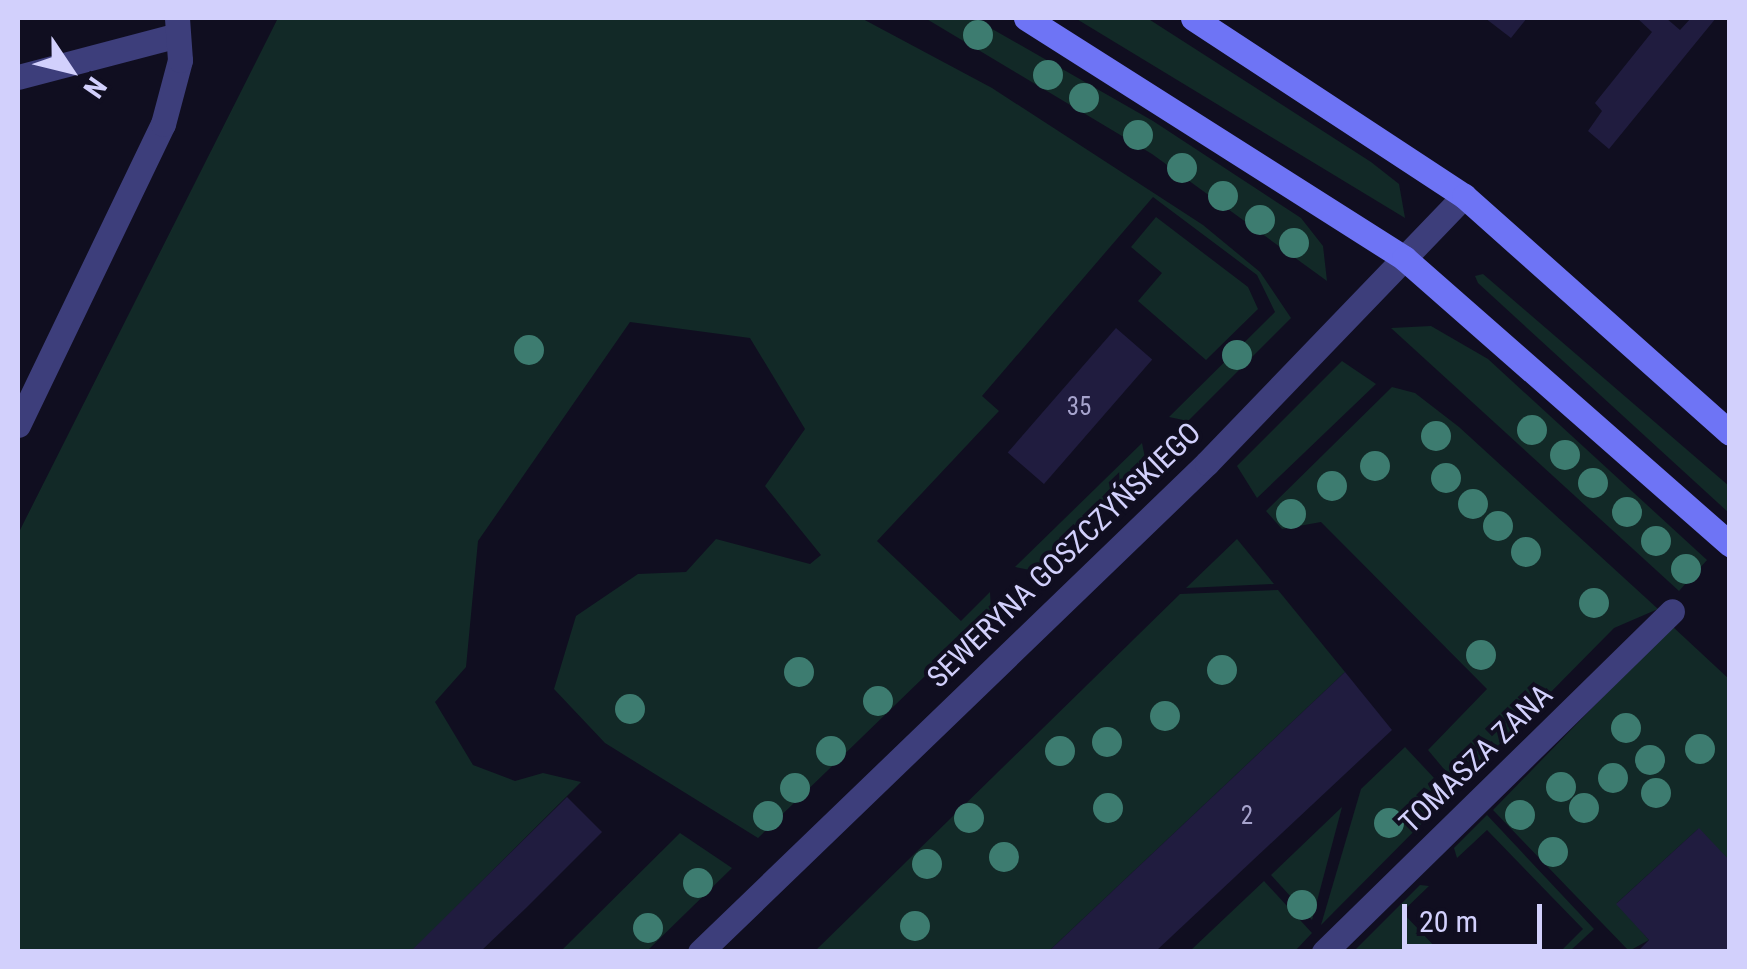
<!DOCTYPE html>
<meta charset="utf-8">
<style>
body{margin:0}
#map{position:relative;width:1747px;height:969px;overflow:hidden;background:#100e20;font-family:"Roboto Condensed",sans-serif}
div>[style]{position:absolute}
.green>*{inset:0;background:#122927}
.building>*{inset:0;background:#201c3f;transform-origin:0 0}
.service>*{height:25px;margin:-12.5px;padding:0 12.5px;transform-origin:12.5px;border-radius:12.5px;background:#3d3e7b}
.pedestrian>*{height:25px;margin:-12.5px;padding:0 12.5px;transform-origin:12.5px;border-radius:12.5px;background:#3d3e7b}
.minor>*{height:25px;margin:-12.5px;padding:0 12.5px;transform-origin:12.5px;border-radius:12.5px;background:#3d3e7b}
.secondary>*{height:25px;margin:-12.5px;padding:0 12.5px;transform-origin:12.5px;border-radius:12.5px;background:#6e74f5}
.trees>*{width:30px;height:30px;margin:-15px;border-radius:50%;background:#3d7c70}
span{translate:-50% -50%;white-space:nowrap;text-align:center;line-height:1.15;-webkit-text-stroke:8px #100e20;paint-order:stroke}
.number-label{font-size:25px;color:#a6a3cd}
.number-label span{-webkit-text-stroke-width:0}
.street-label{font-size:30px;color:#d2d0fc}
.frame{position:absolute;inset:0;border:20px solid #d2d0fc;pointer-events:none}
.north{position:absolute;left:20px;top:20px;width:100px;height:100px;-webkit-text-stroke:8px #100e20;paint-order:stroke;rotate:125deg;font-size:28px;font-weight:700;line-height:40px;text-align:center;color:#d2d0fc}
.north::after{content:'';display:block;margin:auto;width:35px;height:45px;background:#d2d0fc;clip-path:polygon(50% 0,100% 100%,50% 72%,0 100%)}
.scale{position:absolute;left:1402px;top:904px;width:140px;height:45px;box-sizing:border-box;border:5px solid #d2d0fc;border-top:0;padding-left:12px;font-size:30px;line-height:35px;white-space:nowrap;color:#d2d0fc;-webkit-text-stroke:8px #100e20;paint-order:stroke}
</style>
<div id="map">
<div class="green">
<div style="clip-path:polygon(278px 18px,861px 18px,992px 88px,1203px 225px,1260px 272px,1291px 318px,1188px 421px,1169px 417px,1275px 312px,1257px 275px,1153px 197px,982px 396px,999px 411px,877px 541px,961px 621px,990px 592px,991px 612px,758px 838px,605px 743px,554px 689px,576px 616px,638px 574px,686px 572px,716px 539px,810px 564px,821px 555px,765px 486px,805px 429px,750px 338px,630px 322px,478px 541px,466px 667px,435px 702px,473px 765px,515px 781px,543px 773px,581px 782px,412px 951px,18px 951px,18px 534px)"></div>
<div style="clip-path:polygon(925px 18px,973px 18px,1153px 121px,1301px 218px,1323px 246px,1327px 281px,1152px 154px)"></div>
<div style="clip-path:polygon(1075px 18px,1147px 18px,1371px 162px,1399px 184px,1405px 218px)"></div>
<div style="clip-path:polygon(1156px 217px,1248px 287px,1258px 309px,1206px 360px,1138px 301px,1162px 273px,1131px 247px)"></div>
<div style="clip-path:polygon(1483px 274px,1729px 486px,1729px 513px,1478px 283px,1475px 276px)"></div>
<div style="clip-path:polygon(1431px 326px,1488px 359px,1707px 560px,1679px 591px,1391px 328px)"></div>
<div style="clip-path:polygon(1342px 361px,1376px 384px,1257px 498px,1237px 466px)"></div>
<div style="clip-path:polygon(1392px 387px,1415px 393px,1459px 427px,1658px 609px,1614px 628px,1458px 786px,1428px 750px,1487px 689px,1321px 522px,1282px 529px,1266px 511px)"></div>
<div style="clip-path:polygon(1142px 443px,1146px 463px,1035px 571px,1015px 567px)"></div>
<div style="clip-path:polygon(1237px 539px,1274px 584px,1186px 588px)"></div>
<div style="clip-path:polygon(1278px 590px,1345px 672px,1049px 951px,814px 952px,1180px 594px)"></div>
<div style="clip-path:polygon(1672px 626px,1729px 679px,1729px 861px,1698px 829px,1617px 903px,1649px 940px,1629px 951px,1493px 810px)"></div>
<div style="clip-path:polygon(1405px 747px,1450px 795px,1321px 925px,1361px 789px)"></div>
<div style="clip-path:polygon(1342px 807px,1312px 920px,1271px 875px)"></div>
<div style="clip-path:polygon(1487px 815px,1594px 929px,1570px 951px,1561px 951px,1583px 929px,1487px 830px,1457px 858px,1454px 848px)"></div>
<div style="clip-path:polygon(680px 833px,732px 868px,647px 951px,561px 951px)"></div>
<div style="clip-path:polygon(1264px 881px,1312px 933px,1295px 951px,1190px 951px)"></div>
<div style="clip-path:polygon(1420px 885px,1429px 886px,1402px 912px,1439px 951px,1354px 951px)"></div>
</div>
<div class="building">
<div style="clip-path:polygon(1485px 18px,1527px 18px,1511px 38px)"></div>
<div style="clip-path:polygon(1637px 18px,1666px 18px,1680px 30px,1691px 18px,1716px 18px,1609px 149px,1588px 131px,1602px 111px,1595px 103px,1652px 32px)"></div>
<div style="left:1116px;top:328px;width:48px;height:165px;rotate:41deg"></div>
<div style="clip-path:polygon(1345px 672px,1392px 730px,1156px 951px,1049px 951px)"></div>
<div style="clip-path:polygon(567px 797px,602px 832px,526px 908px,481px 951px,411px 951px)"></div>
<div style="clip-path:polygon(1699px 828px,1730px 861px,1730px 951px,1638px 951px,1649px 940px,1616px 904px)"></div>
</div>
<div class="service">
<div style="left:18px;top:77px;width:165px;rotate:-14.7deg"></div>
<div style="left:18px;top:425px;width:334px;rotate:-64.3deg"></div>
<div style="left:163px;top:124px;width:66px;rotate:-75.1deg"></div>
<div style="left:180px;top:60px;width:42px;rotate:-94.1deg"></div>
</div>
<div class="pedestrian">
<div style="left:1324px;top:952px;width:487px;rotate:-44.4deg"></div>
</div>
<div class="minor">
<div style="left:700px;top:952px;width:704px;rotate:-43.96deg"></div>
<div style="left:1207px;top:463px;width:371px;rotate:-46.1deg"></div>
</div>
<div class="secondary">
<div style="left:1026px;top:18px;width:448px;rotate:32.4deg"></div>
<div style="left:1404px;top:258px;width:434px;rotate:41.3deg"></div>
<div style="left:1193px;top:18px;width:324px;rotate:33.3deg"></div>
<div style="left:1464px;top:196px;width:356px;rotate:41.7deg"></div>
</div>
<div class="trees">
<div style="left:978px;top:35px"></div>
<div style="left:1048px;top:75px"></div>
<div style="left:1084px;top:98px"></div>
<div style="left:1138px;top:135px"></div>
<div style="left:1182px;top:168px"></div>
<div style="left:1223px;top:196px"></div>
<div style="left:1260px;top:220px"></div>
<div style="left:1294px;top:243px"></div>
<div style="left:529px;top:350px"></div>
<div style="left:1237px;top:355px"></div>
<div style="left:1532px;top:430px"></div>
<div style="left:1436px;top:436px"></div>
<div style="left:1565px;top:455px"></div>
<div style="left:1375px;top:466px"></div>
<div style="left:1446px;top:478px"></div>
<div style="left:1593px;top:483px"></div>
<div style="left:1332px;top:486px"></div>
<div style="left:1473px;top:504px"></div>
<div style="left:1627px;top:512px"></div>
<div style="left:1291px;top:514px"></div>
<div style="left:1498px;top:526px"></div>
<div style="left:1656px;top:541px"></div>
<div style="left:1526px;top:552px"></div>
<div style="left:1686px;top:569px"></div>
<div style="left:1594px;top:603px"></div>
<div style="left:1481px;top:655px"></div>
<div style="left:1222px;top:670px"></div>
<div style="left:799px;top:672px"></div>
<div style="left:878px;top:701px"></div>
<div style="left:630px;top:709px"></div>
<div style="left:1165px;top:716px"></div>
<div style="left:1626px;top:728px"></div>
<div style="left:1107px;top:742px"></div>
<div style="left:1700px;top:749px"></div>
<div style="left:831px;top:751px"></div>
<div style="left:1060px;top:751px"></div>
<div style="left:1650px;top:760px"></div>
<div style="left:1613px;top:778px"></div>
<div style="left:1561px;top:787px"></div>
<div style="left:795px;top:788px"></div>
<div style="left:1656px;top:793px"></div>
<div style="left:1108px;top:808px"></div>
<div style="left:1584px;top:808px"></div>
<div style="left:1520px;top:815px"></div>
<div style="left:768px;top:816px"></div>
<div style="left:969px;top:818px"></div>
<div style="left:1389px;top:823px"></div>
<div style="left:1553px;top:852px"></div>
<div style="left:1004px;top:857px"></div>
<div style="left:927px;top:864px"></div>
<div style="left:698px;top:883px"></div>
<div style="left:1302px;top:905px"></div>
<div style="left:915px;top:926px"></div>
<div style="left:648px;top:928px"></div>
</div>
<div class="number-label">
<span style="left:1079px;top:407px">35</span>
<span style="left:1247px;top:816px">2</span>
</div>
<div class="street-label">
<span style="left:1064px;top:555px;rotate:-44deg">SEWERYNA GOSZCZYŃSKIEGO</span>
<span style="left:1476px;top:759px;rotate:-44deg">TOMASZA ZANA</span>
</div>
<div class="frame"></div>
<div class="north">N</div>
<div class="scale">20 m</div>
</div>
